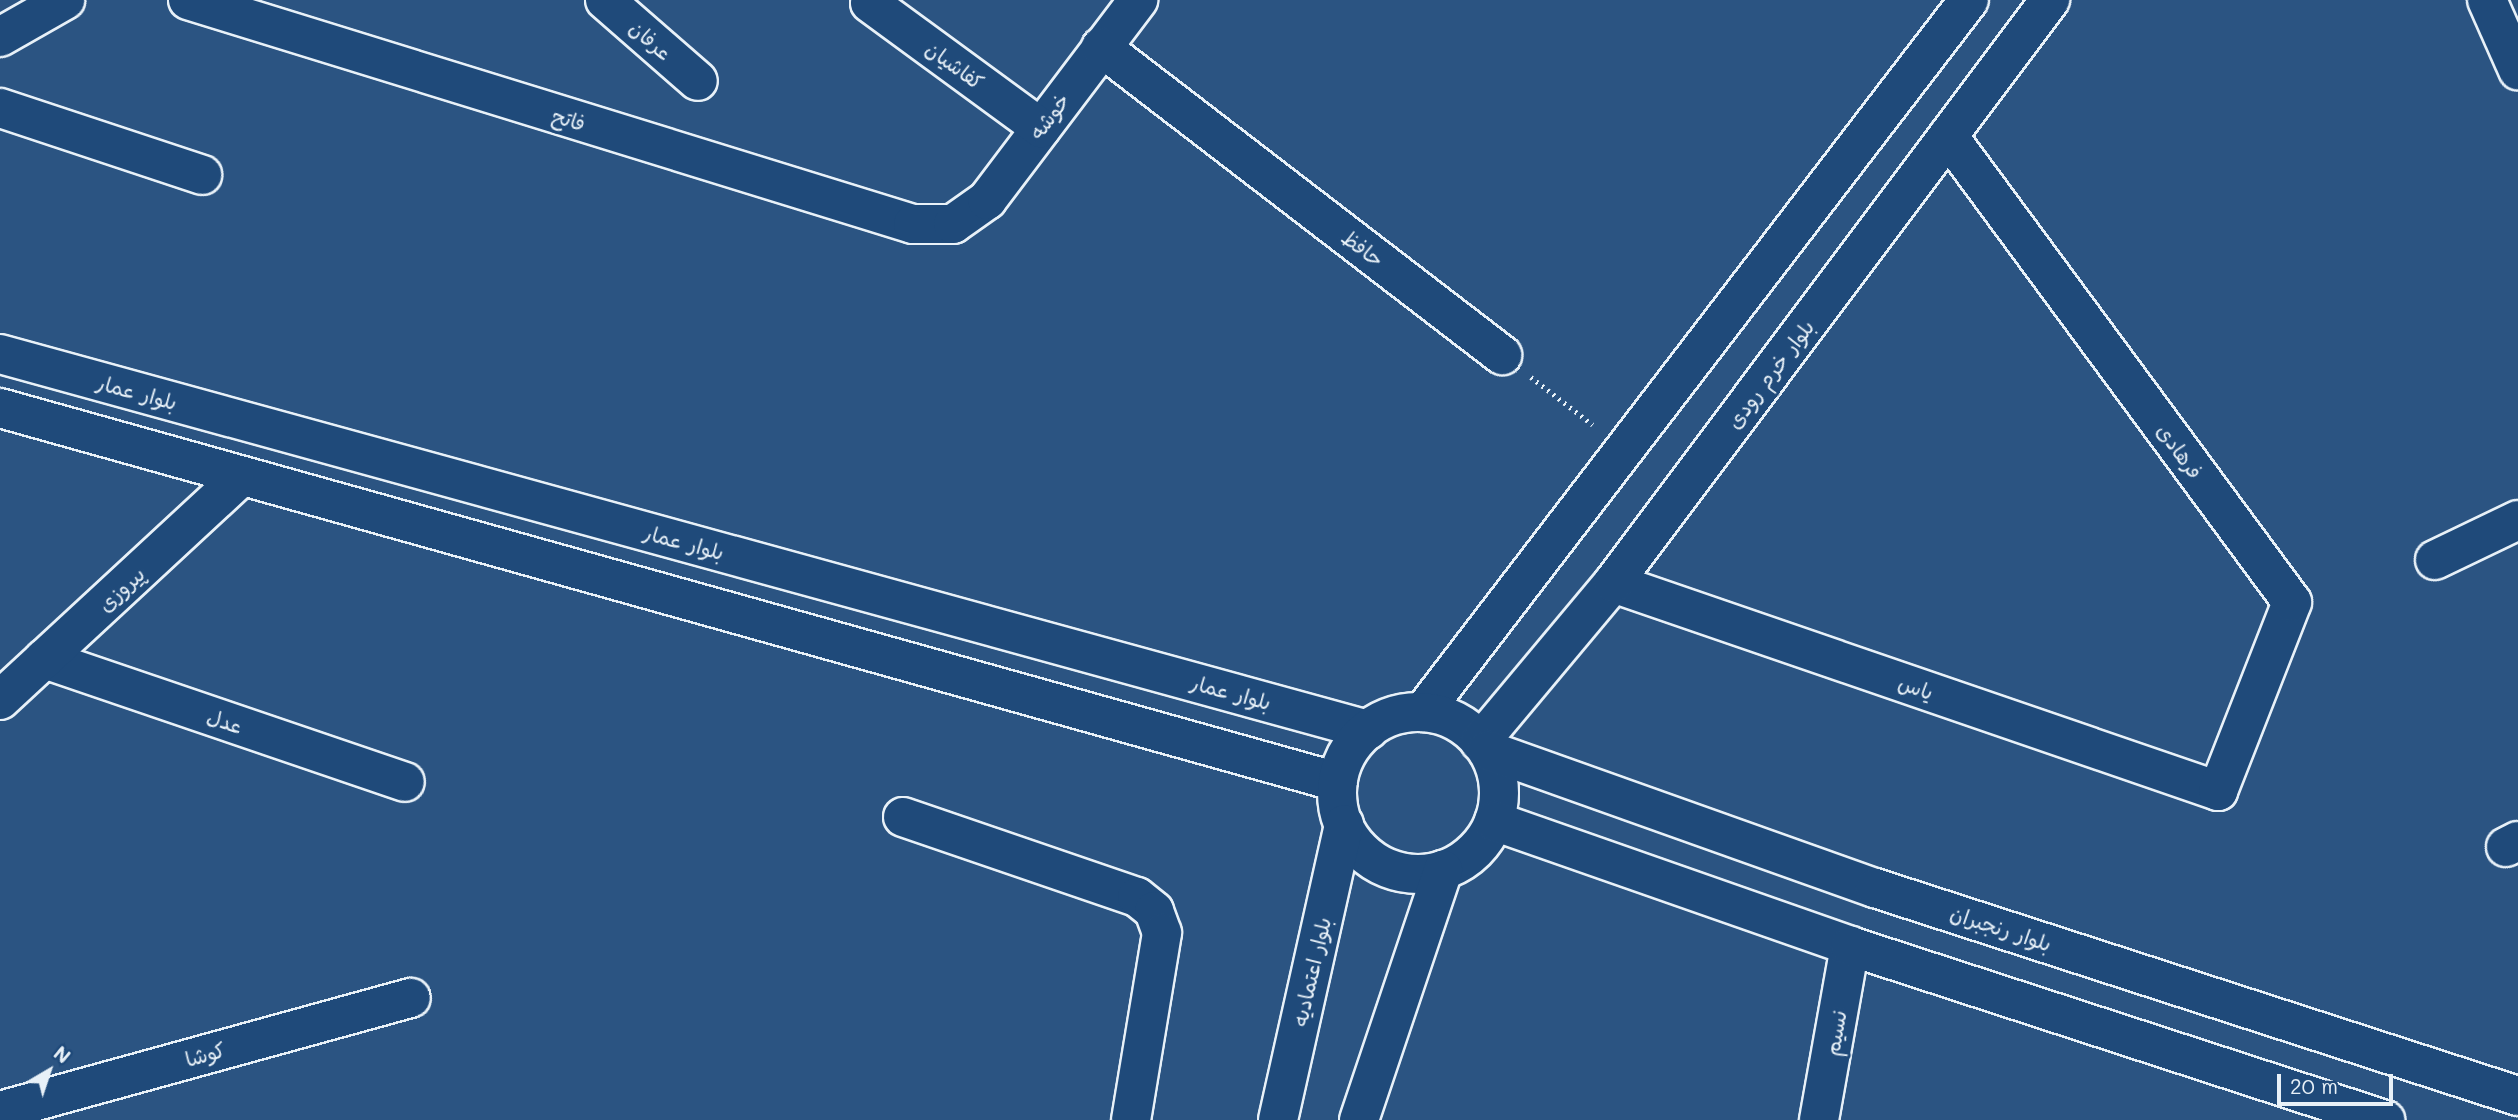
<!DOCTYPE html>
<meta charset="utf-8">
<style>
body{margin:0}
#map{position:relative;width:2518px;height:1120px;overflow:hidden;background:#2b5482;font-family:Mali,"Playpen Sans Arabic",sans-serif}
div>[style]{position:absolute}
.path>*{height:4.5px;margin-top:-2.25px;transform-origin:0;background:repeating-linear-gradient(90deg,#e8f1f8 0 2px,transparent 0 7px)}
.roads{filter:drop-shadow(2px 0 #e8f1f8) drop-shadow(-2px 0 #e8f1f8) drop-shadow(0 2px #e8f1f8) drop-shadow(0 -2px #e8f1f8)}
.street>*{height:38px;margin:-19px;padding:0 19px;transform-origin:19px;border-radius:19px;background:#1f4a7a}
.secondary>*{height:38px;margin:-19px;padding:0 19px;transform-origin:19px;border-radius:19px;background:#1f4a7a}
.secondary>.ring{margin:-19px;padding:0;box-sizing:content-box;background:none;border:38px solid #1f4a7a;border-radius:50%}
span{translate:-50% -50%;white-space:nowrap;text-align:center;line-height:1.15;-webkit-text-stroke:6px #1f4a7a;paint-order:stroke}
.street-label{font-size:21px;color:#e8f1f8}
.north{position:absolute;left:14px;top:1036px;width:70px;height:70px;-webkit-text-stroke:5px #1f4a7a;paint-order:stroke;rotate:39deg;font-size:19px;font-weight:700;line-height:28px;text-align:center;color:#e8f1f8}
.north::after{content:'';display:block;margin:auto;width:24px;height:32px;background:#e8f1f8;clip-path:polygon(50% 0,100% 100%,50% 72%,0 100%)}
.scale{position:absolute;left:2277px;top:1074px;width:116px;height:32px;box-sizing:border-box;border:4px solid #e8f1f8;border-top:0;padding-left:9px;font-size:21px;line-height:24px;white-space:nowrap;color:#e8f1f8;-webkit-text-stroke:5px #1f4a7a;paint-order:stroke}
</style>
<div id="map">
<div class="path">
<div style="left:1531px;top:377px;width:78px;rotate:37.7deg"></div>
</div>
<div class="roads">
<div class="street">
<div style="left:188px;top:0;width:759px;rotate:17.17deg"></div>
<div style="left:913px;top:224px;width:40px"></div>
<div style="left:953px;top:224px;width:42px;rotate:-35.2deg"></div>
<div style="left:987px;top:200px;width:251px;rotate:-52.9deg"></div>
<div style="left:605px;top:0;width:123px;rotate:41.1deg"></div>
<div style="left:870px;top:3px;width:212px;rotate:36.2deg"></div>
<div style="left:0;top:37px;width:75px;rotate:-29.6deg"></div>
<div style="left:1101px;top:47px;width:506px;rotate:37.53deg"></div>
<div style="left:0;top:108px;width:213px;rotate:18.3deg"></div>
<div style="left:2435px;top:560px;width:92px;rotate:-25.7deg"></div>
<div style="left:1613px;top:583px;width:640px;rotate:18.97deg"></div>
<div style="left:2218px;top:791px;width:203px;rotate:-68.6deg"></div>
<div style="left:2292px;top:602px;width:579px;rotate:-126.43deg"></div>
<div style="left:44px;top:659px;width:381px;rotate:18.8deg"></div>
<div style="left:0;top:700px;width:328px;rotate:-42.8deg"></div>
<div style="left:903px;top:817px;width:247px;rotate:18.9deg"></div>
<div style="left:1137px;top:897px;width:22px;rotate:39deg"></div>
<div style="left:1154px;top:911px;width:23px;rotate:70deg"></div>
<div style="left:1162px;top:933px;width:190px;rotate:99.4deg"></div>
<div style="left:2506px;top:847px;width:13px;rotate:-27deg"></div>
<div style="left:0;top:1111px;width:426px;rotate:-15.4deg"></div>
<div style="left:1819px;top:1120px;width:177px;rotate:-79.9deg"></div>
</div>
<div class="secondary">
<div style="left:2487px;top:0;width:77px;rotate:66.1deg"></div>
<div style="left:0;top:354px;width:1419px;rotate:15.37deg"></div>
<div style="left:0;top:408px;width:1389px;rotate:15.62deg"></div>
<div style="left:1423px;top:712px;width:897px;rotate:-52.52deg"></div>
<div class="ring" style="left:1337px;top:712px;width:124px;height:124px"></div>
<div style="left:1480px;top:742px;width:207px;rotate:-50.1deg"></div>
<div style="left:1613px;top:583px;width:729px;rotate:-53.15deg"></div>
<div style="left:1487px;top:750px;width:412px;rotate:19.6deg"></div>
<div style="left:1875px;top:888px;width:676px;rotate:17.93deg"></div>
<div style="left:1494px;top:821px;width:377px;rotate:19.3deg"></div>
<div style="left:1850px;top:946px;width:563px;rotate:18.02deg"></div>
<div style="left:1278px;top:1120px;width:303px;rotate:-77.4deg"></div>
<div style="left:1359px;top:1120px;width:264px;rotate:-71.4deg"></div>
</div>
</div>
<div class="street-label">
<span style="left:651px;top:40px;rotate:41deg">عرفان</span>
<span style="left:955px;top:65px;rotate:36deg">کفاشیان</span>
<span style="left:1049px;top:116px;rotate:-53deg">خوشه</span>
<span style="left:569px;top:119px;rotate:17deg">فاتح</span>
<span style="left:1363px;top:248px;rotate:37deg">حافظ</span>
<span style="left:1770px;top:374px;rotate:-53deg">بلوار خرم رودی</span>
<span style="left:137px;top:392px;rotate:15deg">بلوار عمار</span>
<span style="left:2180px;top:451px;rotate:54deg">فرهادی</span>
<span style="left:684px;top:542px;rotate:15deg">بلوار عمار</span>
<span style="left:121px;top:589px;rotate:-43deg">پیروزی</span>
<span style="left:1916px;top:687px;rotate:19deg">یاس</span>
<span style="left:1231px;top:692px;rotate:15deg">بلوار عمار</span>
<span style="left:225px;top:721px;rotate:19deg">عدل</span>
<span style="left:2001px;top:928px;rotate:18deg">بلوار رنجبران</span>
<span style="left:1311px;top:972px;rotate:-77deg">بلوار اعتمادیه</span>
<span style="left:1835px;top:1033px;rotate:-80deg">نسیم</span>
<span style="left:205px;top:1054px;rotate:-16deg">کوشا</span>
</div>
<div class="north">N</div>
<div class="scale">20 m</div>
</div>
